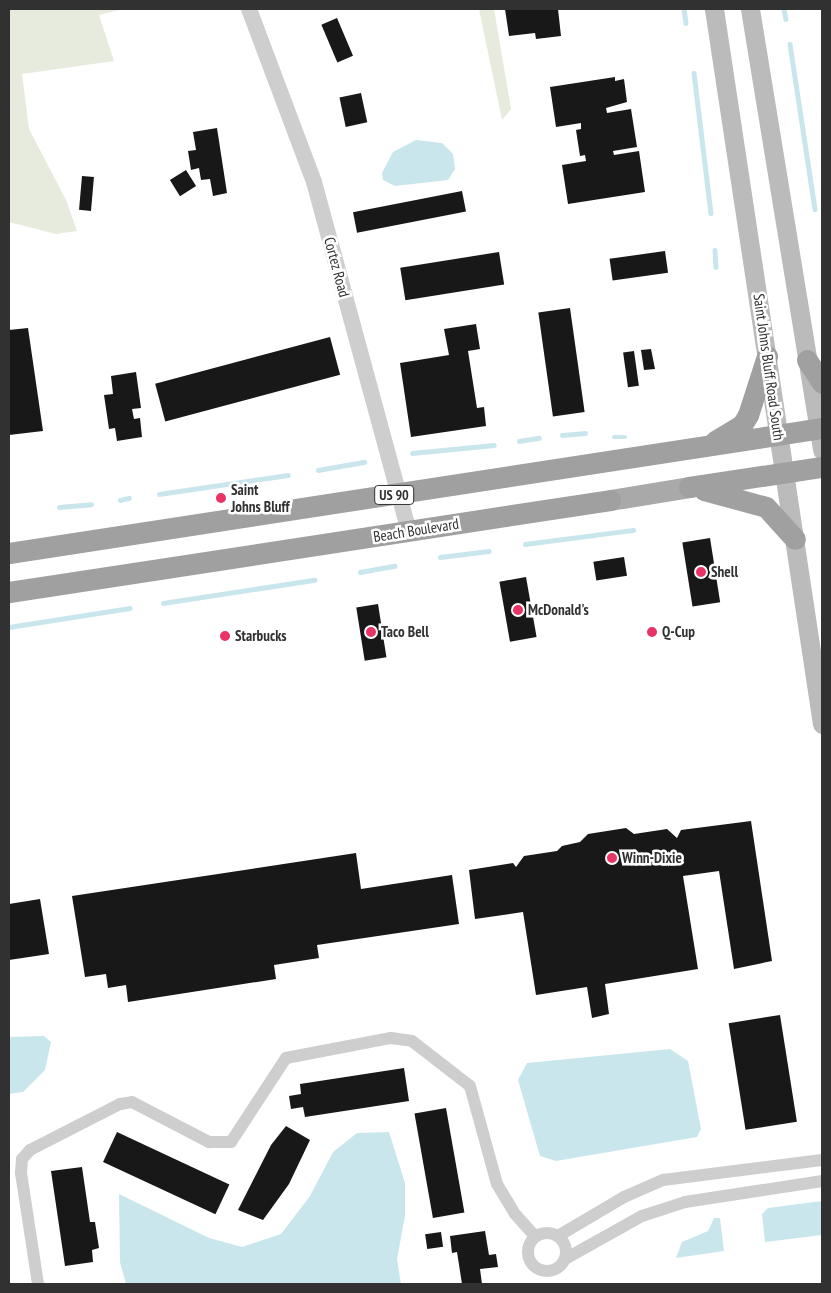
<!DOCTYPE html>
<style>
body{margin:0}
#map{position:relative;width:831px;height:1293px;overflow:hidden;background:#fff;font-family:"PT Sans Narrow",sans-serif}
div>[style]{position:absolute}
.green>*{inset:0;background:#e7ebdd}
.water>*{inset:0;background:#c9e6ec}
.stream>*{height:4.5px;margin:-2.25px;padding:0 2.25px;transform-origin:2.25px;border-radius:2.25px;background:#c9e6ec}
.building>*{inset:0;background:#181818;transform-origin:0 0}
.minor>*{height:12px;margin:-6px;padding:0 6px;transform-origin:6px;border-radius:6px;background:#cecece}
.minor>.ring{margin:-6px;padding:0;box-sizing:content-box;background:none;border:12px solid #cecece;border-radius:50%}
.tertiary>*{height:16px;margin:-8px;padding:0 8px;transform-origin:8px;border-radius:8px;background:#cecece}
.secondary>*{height:19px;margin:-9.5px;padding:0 9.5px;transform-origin:9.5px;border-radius:9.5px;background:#bbb}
.primary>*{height:21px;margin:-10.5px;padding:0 10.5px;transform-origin:10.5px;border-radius:10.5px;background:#a9a9a9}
.trunk>*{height:21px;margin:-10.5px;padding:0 10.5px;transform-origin:10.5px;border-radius:10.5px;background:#a0a0a0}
.dots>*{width:14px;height:14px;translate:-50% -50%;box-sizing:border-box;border:2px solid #fff;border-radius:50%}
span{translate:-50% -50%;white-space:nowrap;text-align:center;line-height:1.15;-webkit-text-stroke:5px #fff;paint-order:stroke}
.shield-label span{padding:1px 4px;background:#fff;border:1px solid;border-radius:4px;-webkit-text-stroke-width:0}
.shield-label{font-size:14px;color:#313131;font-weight:700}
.street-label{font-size:15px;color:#313131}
.poi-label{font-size:15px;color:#313131;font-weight:700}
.left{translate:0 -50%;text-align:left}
.frame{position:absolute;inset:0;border:10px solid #313131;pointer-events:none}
</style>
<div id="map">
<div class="green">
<div style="clip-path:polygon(9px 9px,123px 9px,99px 15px,114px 61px,22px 74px,29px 129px,66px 200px,77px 231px,56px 234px,9px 222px)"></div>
<div style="clip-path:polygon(479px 9px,494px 9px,511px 109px,502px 120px)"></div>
</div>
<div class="water">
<div style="clip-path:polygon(416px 140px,442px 143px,453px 154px,455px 169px,448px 180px,395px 186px,383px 180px,382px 173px,393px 152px)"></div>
<div style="clip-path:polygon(44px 1036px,51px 1042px,45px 1070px,23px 1092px,9px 1094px,9px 1037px)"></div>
<div style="clip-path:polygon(670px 1049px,688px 1061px,701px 1129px,697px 1137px,556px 1161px,540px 1156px,518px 1080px,527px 1063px)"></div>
<div style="clip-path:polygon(389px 1132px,405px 1183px,405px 1216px,397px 1259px,401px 1284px,126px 1284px,120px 1262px,119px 1194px,209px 1238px,242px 1247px,281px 1234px,310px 1196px,333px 1152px,357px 1133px)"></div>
<div style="clip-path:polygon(822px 1201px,822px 1235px,765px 1242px,762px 1214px,768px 1208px)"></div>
<div style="clip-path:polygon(714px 1218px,720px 1218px,724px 1251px,676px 1258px,682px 1242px,708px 1231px)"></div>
</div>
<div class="stream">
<div style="left:684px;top:9px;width:14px;rotate:82deg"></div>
<div style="left:784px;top:9px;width:10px;rotate:79deg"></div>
<div style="left:790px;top:44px;width:167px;rotate:81.4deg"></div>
<div style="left:694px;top:73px;width:141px;rotate:83.1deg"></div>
<div style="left:715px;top:250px;width:17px;rotate:87deg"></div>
<div style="left:562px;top:435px;width:23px;rotate:-5deg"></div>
<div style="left:614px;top:437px;width:11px"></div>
<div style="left:519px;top:441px;width:20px;rotate:-9deg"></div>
<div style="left:412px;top:453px;width:82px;rotate:-5.6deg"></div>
<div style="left:318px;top:470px;width:47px;rotate:-9.9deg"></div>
<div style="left:159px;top:494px;width:130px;rotate:-8.4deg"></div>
<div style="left:120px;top:500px;width:9px;rotate:-13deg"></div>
<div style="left:59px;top:507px;width:32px;rotate:-5deg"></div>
<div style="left:525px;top:544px;width:109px;rotate:-7.4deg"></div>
<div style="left:440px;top:557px;width:49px;rotate:-7deg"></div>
<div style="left:360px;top:572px;width:35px;rotate:-10deg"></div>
<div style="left:163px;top:603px;width:153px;rotate:-8.7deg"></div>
<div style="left:9px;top:627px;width:122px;rotate:-8.9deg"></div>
</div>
<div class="building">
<div style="clip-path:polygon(505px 9px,558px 9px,561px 36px,536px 39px,535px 33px,509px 36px)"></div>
<div style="left:337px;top:18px;width:41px;height:17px;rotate:67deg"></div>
<div style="clip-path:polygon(615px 77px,615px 81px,624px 79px,627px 102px,606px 108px,607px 113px,631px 109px,637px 147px,613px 151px,614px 155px,639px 151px,645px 192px,568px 204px,562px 165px,586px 161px,585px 155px,580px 156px,576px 130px,581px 129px,581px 123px,556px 127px,550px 87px)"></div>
<div style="left:361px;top:93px;width:30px;height:22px;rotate:78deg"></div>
<div style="clip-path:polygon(217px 128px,227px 193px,213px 196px,210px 179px,201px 180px,199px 168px,191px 170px,188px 151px,196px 150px,193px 132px)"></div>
<div style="left:186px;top:170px;width:19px;height:19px;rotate:58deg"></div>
<div style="left:82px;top:176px;width:12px;height:34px;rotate:5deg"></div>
<div style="left:462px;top:191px;width:21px;height:111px;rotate:79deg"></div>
<div style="left:665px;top:251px;width:22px;height:56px;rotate:82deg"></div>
<div style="left:499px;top:252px;width:33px;height:100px;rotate:81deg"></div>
<div style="left:570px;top:308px;width:105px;height:32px;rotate:82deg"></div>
<div style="clip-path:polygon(476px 324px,480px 349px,468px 351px,477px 408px,484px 407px,486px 426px,411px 437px,400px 363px,449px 355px,444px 329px)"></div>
<div style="clip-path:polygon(28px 328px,43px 431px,9px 435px,9px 330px)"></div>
<div style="left:330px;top:337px;width:39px;height:181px;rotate:75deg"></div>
<div style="clip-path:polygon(651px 349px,655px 369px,644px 370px,641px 350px)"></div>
<div style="left:634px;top:351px;width:35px;height:11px;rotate:82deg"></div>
<div style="clip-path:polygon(136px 372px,141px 408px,132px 409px,134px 419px,140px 418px,142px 437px,117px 441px,115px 428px,109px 429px,104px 395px,113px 394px,111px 376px)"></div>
<div style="left:710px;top:538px;width:65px;height:28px;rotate:81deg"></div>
<div style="left:624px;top:557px;width:19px;height:31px;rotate:81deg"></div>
<div style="left:526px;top:577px;width:61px;height:27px;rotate:80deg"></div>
<div style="left:378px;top:604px;width:54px;height:22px;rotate:81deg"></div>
<div style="clip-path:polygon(751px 821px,772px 961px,734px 969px,719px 871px,683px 876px,698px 969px,605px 984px,609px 1014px,592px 1018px,587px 987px,536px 995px,523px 912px,475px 919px,469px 870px,513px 863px,516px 867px,524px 856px,557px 851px,562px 846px,580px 842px,588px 834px,626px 828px,634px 834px,667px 829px,677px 838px,681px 830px)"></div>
<div style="clip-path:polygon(356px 853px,361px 889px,452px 875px,459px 924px,317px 945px,319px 958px,274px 965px,276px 979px,128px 1002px,126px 985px,108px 988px,106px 974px,85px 977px,72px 896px)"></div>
<div style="clip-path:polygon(40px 899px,49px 954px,9px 960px,9px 904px)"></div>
<div style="left:780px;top:1015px;width:108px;height:52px;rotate:81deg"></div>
<div style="clip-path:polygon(404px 1068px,409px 1101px,305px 1117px,303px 1107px,291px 1109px,289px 1096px,301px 1094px,300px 1084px)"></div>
<div style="left:446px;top:1108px;width:106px;height:32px;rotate:80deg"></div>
<div style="clip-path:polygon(286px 1126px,310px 1140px,289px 1184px,263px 1220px,238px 1210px,271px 1145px)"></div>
<div style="left:117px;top:1132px;width:124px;height:33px;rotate:25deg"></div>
<div style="clip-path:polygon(82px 1167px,90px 1222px,95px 1222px,99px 1248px,92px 1250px,93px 1262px,65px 1266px,51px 1171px)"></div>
<div style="clip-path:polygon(485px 1231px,489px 1255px,496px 1254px,498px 1267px,480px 1269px,482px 1284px,462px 1284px,457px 1252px,452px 1253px,450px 1236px)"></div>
<div style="left:441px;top:1232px;width:15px;height:16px;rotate:82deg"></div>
</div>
<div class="minor">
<div class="ring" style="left:528px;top:1233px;width:26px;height:26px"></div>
<div style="left:558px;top:1236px;width:77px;rotate:-30.6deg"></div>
<div style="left:624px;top:1197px;width:43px;rotate:-23.6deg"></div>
<div style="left:663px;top:1180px;width:160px;rotate:-7.2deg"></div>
<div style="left:565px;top:1259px;width:88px;rotate:-29.2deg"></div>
<div style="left:642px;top:1216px;width:45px;rotate:-18deg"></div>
<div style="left:685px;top:1202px;width:139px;rotate:-8.7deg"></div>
<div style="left:38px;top:1284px;width:112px;rotate:-98.7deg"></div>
<div style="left:21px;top:1173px;width:14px;rotate:-86deg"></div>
<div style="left:22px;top:1159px;width:12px;rotate:-48deg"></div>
<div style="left:30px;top:1150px;width:101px;rotate:-27.1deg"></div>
<div style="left:120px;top:1104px;width:12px;rotate:-9deg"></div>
<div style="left:132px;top:1102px;width:87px;rotate:27.5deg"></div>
<div style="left:209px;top:1142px;width:22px"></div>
<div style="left:231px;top:1142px;width:100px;rotate:-56.8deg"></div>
<div style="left:286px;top:1058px;width:107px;rotate:-10.8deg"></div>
<div style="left:391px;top:1038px;width:21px;rotate:8deg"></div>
<div style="left:412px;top:1041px;width:73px;rotate:37.8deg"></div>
<div style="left:470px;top:1086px;width:102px;rotate:74.6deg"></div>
<div style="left:497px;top:1184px;width:35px;rotate:59deg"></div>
<div style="left:515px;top:1214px;width:30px;rotate:48deg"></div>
</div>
<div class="tertiary">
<div style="left:249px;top:9px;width:185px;rotate:69.4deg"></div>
<div style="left:314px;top:182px;width:362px;rotate:74.8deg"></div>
</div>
<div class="secondary">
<div style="left:714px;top:9px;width:723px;rotate:81.41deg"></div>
<div style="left:750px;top:9px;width:447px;rotate:80.7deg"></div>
</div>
<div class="primary">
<div style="left:610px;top:500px;width:80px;rotate:-9.3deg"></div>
</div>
<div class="trunk">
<div style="left:807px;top:360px;width:27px;rotate:57deg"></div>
<div style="left:715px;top:441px;width:31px;rotate:-31deg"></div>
<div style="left:742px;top:425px;width:12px;rotate:-59deg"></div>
<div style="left:748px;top:415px;width:62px;rotate:-72.1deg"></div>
<div style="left:689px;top:487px;width:134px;rotate:-8.6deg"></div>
<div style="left:704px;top:490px;width:64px;rotate:15.3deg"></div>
<div style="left:766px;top:507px;width:43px;rotate:47.8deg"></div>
<div style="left:9px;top:553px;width:823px;rotate:-8.74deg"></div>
<div style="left:9px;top:592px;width:608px;rotate:-8.7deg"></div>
</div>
<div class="dots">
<div style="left:221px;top:498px;background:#e93266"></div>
<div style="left:701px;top:572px;background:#e93266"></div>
<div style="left:518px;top:610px;background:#e93266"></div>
<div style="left:371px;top:632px;background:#e93266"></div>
<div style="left:652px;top:632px;background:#e93266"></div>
<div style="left:225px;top:636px;background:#e93266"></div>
<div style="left:612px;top:858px;background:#e93266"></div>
</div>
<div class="shield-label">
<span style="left:394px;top:495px">US 90</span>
</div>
<div class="street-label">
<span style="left:337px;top:267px;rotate:75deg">Cortez Road</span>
<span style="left:769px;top:367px;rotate:82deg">Saint Johns Bluff Road South</span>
<span style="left:416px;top:530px;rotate:-9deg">Beach Boulevard</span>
</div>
<div class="poi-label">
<span class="left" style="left:231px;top:498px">Saint<br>Johns Bluff</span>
<span class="left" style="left:711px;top:572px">Shell</span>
<span class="left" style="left:528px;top:610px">McDonald's</span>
<span class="left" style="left:381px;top:632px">Taco Bell</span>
<span class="left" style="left:662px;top:632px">Q-Cup</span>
<span class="left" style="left:235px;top:636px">Starbucks</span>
<span class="left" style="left:622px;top:858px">Winn-Dixie</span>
</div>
<div class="frame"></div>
</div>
